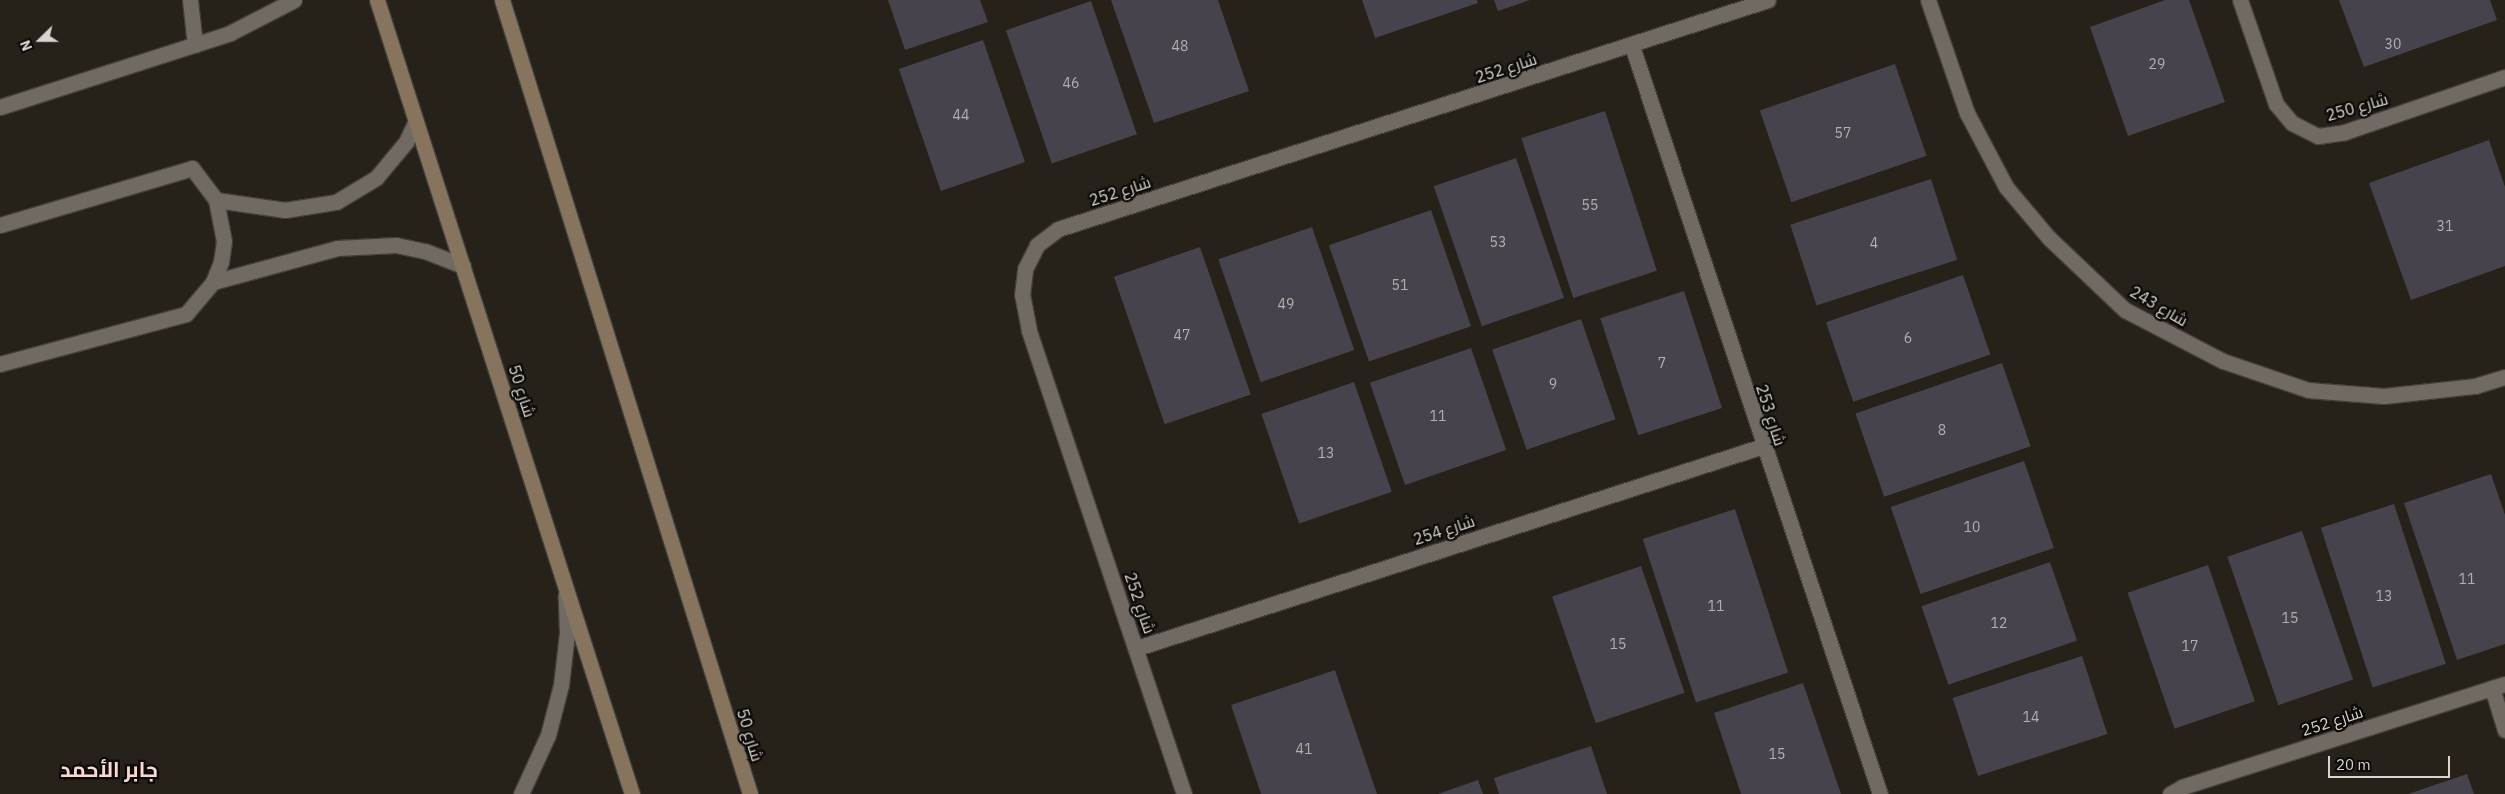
<!DOCTYPE html>
<meta charset="utf-8">
<style>
body{margin:0}
#map{position:relative;width:2505px;height:794px;overflow:hidden;background:#262119;font-family:"IBM Plex Sans",Cairo,sans-serif}
div>[style]{position:absolute}
.building>*{inset:0;background:#46434c;transform-origin:0 0}
.roads{filter:drop-shadow(1px 0 #433f3a) drop-shadow(-1px 0 #433f3a) drop-shadow(0 1px #433f3a) drop-shadow(0 -1px #433f3a)}
.lane>*{height:15px;margin:-7.5px;padding:0 7.5px;transform-origin:7.5px;border-radius:7.5px;background:#716a62}
.street>*{height:15px;margin:-7.5px;padding:0 7.5px;transform-origin:7.5px;border-radius:7.5px;background:#716a62}
.secondary>*{height:15px;margin:-7.5px;padding:0 7.5px;transform-origin:7.5px;border-radius:7.5px;background:#87745e}
span{translate:-50% -50%;white-space:nowrap;text-align:center;line-height:1.15;-webkit-text-stroke:4.5px #0d0b08;paint-order:stroke}
.number-label{font-size:14px;color:#b4b0ae}
.number-label span{-webkit-text-stroke-width:0}
.street-label{font-size:16px;color:#d8d4cf}
.district-label{font-size:21px;color:#fad7d0;font-weight:700}
.north{position:absolute;left:15px;top:15px;width:50px;height:50px;-webkit-text-stroke:4px #0d0b08;paint-order:stroke;rotate:248deg;font-size:14px;font-weight:700;line-height:20px;text-align:center;color:#d8d4cf}
.north::after{content:'';display:block;margin:auto;width:18px;height:22px;background:#d8d4cf;clip-path:polygon(50% 0,100% 100%,50% 72%,0 100%)}
.scale{position:absolute;left:2328px;top:756px;width:122px;height:22px;box-sizing:border-box;border:2px solid #d8d4cf;border-top:0;padding-left:6px;font-size:15px;line-height:18px;white-space:nowrap;color:#d8d4cf;-webkit-text-stroke:4px #0d0b08;paint-order:stroke}
</style>
<div id="map">
<div class="building">
<div style="clip-path:polygon(888px 0,980px 0,988px 22px,905px 50px)"></div>
<div style="clip-path:polygon(1111px 0,1218px 0,1249px 91px,1154px 123px)"></div>
<div style="clip-path:polygon(1362px 0,1477px 0,1478px 3px,1375px 38px)"></div>
<div style="clip-path:polygon(1494px 0,1530px 0,1498px 11px)"></div>
<div style="clip-path:polygon(2165px 0,2189px 0,2225px 102px,2128px 136px,2090px 27px)"></div>
<div style="clip-path:polygon(2339px 0,2490px 0,2497px 20px,2364px 67px)"></div>
<div style="left:1091px;top:1px;width:141px;height:90px;rotate:71deg"></div>
<div style="left:983px;top:40px;width:129px;height:89px;rotate:71deg"></div>
<div style="left:1895px;top:64px;width:97px;height:143px;rotate:71deg"></div>
<div style="left:1605px;top:111px;width:168px;height:88px;rotate:72deg"></div>
<div style="clip-path:polygon(2489px 140px,2505px 187px,2505px 266px,2411px 300px,2369px 183px)"></div>
<div style="left:1516px;top:158px;width:148px;height:87px;rotate:71deg"></div>
<div style="left:1931px;top:179px;width:85px;height:148px;rotate:72deg"></div>
<div style="left:1431px;top:210px;width:123px;height:108px;rotate:71deg"></div>
<div style="left:1312px;top:227px;width:130px;height:99px;rotate:71deg"></div>
<div style="left:1200px;top:247px;width:156px;height:91px;rotate:71deg"></div>
<div style="left:1963px;top:275px;width:84px;height:145px;rotate:71deg"></div>
<div style="left:1684px;top:291px;width:123px;height:88px;rotate:72deg"></div>
<div style="left:1581px;top:319px;width:106px;height:94px;rotate:71deg"></div>
<div style="left:1471px;top:348px;width:108px;height:107px;rotate:71deg"></div>
<div style="left:2002px;top:363px;width:88px;height:155px;rotate:71deg"></div>
<div style="left:1354px;top:382px;width:116px;height:98px;rotate:71deg"></div>
<div style="left:2024px;top:461px;width:92px;height:141px;rotate:71deg"></div>
<div style="clip-path:polygon(2491px 474px,2505px 515px,2505px 644px,2457px 660px,2404px 503px)"></div>
<div style="left:2394px;top:504px;width:168px;height:77px;rotate:72deg"></div>
<div style="left:1735px;top:509px;width:172px;height:97px;rotate:72deg"></div>
<div style="left:2302px;top:531px;width:157px;height:79px;rotate:71deg"></div>
<div style="left:2050px;top:562px;width:83px;height:136px;rotate:71deg"></div>
<div style="left:2208px;top:565px;width:144px;height:85px;rotate:71deg"></div>
<div style="left:1641px;top:566px;width:134px;height:94px;rotate:71deg"></div>
<div style="left:2082px;top:656px;width:82px;height:136px;rotate:72deg"></div>
<div style="clip-path:polygon(1335px 670px,1377px 794px,1261px 794px,1231px 705px)"></div>
<div style="clip-path:polygon(1803px 683px,1841px 794px,1741px 794px,1714px 713px)"></div>
<div style="clip-path:polygon(1591px 746px,1607px 794px,1499px 794px,1494px 778px)"></div>
<div style="clip-path:polygon(2467px 774px,2474px 794px,2408px 794px)"></div>
<div style="clip-path:polygon(1478px 780px,1483px 794px,1438px 794px)"></div>
</div>
<div class="roads">
<div class="lane">
<div style="left:190px;top:0;width:45px;rotate:83.7deg"></div>
<div style="left:0;top:107px;width:242px;rotate:-17.8deg"></div>
<div style="left:230px;top:33px;width:72px;rotate:-27.3deg"></div>
<div style="left:216px;top:200px;width:70px;rotate:8.2deg"></div>
<div style="left:285px;top:210px;width:52px;rotate:-8.9deg"></div>
<div style="left:336px;top:202px;width:47px;rotate:-31deg"></div>
<div style="left:376px;top:178px;width:47px;rotate:-50.2deg"></div>
<div style="left:406px;top:142px;width:23px;rotate:-65deg"></div>
<div style="left:0;top:225px;width:200px;rotate:-16.5deg"></div>
<div style="left:192px;top:168px;width:40px;rotate:53deg"></div>
<div style="left:216px;top:200px;width:42px;rotate:79deg"></div>
<div style="left:224px;top:241px;width:21px;rotate:98deg"></div>
<div style="left:221px;top:262px;width:22px;rotate:112deg"></div>
<div style="left:213px;top:282px;width:42px;rotate:130.2deg"></div>
<div style="left:186px;top:314px;width:193px;rotate:165deg"></div>
<div style="left:213px;top:282px;width:129px;rotate:-15.3deg"></div>
<div style="left:337px;top:248px;width:59px;rotate:-2.9deg"></div>
<div style="left:396px;top:245px;width:30px;rotate:12deg"></div>
<div style="left:425px;top:251px;width:41px;rotate:21.5deg"></div>
<div style="left:521px;top:794px;width:65px;rotate:-65.4deg"></div>
<div style="left:548px;top:735px;width:52px;rotate:-75.4deg"></div>
<div style="left:561px;top:685px;width:52px;rotate:-83.4deg"></div>
<div style="left:567px;top:633px;width:38px;rotate:-92deg"></div>
</div>
<div class="street">
<div style="left:1928px;top:0;width:120px;rotate:71deg"></div>
<div style="left:1967px;top:113px;width:84px;rotate:62.2deg"></div>
<div style="left:2006px;top:187px;width:67px;rotate:49.9deg"></div>
<div style="left:2049px;top:238px;width:105px;rotate:43.5deg"></div>
<div style="left:2125px;top:310px;width:110px;rotate:27.5deg"></div>
<div style="left:2223px;top:361px;width:90px;rotate:18.8deg"></div>
<div style="left:2308px;top:390px;width:76px;rotate:4.5deg"></div>
<div style="left:2384px;top:396px;width:92px;rotate:-6.3deg"></div>
<div style="left:2475px;top:386px;width:31px;rotate:-17deg"></div>
<div style="left:2240px;top:0;width:110px;rotate:70.9deg"></div>
<div style="left:2276px;top:104px;width:25px;rotate:50deg"></div>
<div style="left:2292px;top:123px;width:29px;rotate:27deg"></div>
<div style="left:2318px;top:136px;width:27px;rotate:-8deg"></div>
<div style="left:2345px;top:132px;width:169px;rotate:-19deg"></div>
<div style="left:1632px;top:46px;width:788px;rotate:71.66deg"></div>
<div style="left:1137px;top:648px;width:658px;rotate:-17.88deg"></div>
<div style="left:2492px;top:688px;width:44px;rotate:72.8deg"></div>
<div style="left:1184px;top:794px;width:489px;rotate:-108.5deg"></div>
<div style="left:1029px;top:330px;width:36px;rotate:-101deg"></div>
<div style="left:1022px;top:295px;width:26px;rotate:-83deg"></div>
<div style="left:1025px;top:269px;width:27px;rotate:-63deg"></div>
<div style="left:1037px;top:245px;width:26px;rotate:-37deg"></div>
<div style="left:1058px;top:229px;width:746px;rotate:-17.88deg"></div>
<div style="left:2170px;top:794px;width:14px;rotate:-30deg"></div>
<div style="left:2182px;top:787px;width:339px;rotate:-17.7deg"></div>
</div>
<div class="secondary">
<div style="left:377px;top:0;width:834px;rotate:72.2deg"></div>
<div style="left:502px;top:0;width:832px;rotate:72.65deg"></div>
</div>
</div>
<div class="number-label">
<span style="left:2393px;top:44px">30</span>
<span style="left:1180px;top:46px">48</span>
<span style="left:2157px;top:64px">29</span>
<span style="left:1071px;top:83px">46</span>
<span style="left:961px;top:115px">44</span>
<span style="left:1843px;top:133px">57</span>
<span style="left:1590px;top:205px">55</span>
<span style="left:2445px;top:226px">31</span>
<span style="left:1498px;top:242px">53</span>
<span style="left:1874px;top:243px">4</span>
<span style="left:1400px;top:285px">51</span>
<span style="left:1286px;top:304px">49</span>
<span style="left:1182px;top:335px">47</span>
<span style="left:1908px;top:338px">6</span>
<span style="left:1662px;top:363px">7</span>
<span style="left:1553px;top:384px">9</span>
<span style="left:1438px;top:416px">11</span>
<span style="left:1942px;top:430px">8</span>
<span style="left:1326px;top:453px">13</span>
<span style="left:1972px;top:527px">10</span>
<span style="left:2467px;top:579px">11</span>
<span style="left:2384px;top:596px">13</span>
<span style="left:1716px;top:606px">11</span>
<span style="left:2290px;top:618px">15</span>
<span style="left:1999px;top:623px">12</span>
<span style="left:1618px;top:644px">15</span>
<span style="left:2190px;top:646px">17</span>
<span style="left:2031px;top:717px">14</span>
<span style="left:1304px;top:749px">41</span>
<span style="left:1777px;top:754px">15</span>
</div>
<div class="street-label">
<span style="left:1506px;top:68px;rotate:-18deg">شارع 252</span>
<span style="left:2357px;top:107px;rotate:-16deg">شارع 250</span>
<span style="left:1120px;top:191px;rotate:-18deg">شارع 252</span>
<span style="left:2159px;top:306px;rotate:30deg">شارع 243</span>
<span style="left:522px;top:391px;rotate:72deg">شارع 50</span>
<span style="left:1771px;top:415px;rotate:72deg">شارع 253</span>
<span style="left:1444px;top:530px;rotate:-18deg">شارع 254</span>
<span style="left:1140px;top:603px;rotate:71deg">شارع 252</span>
<span style="left:2332px;top:721px;rotate:-18deg">شارع 252</span>
<span style="left:750px;top:735px;rotate:73deg">شارع 50</span>
</div>
<div class="district-label">
<span style="left:109px;top:769px">جابر الأحمد</span>
</div>
<div class="north">N</div>
<div class="scale">20 m</div>
</div>
